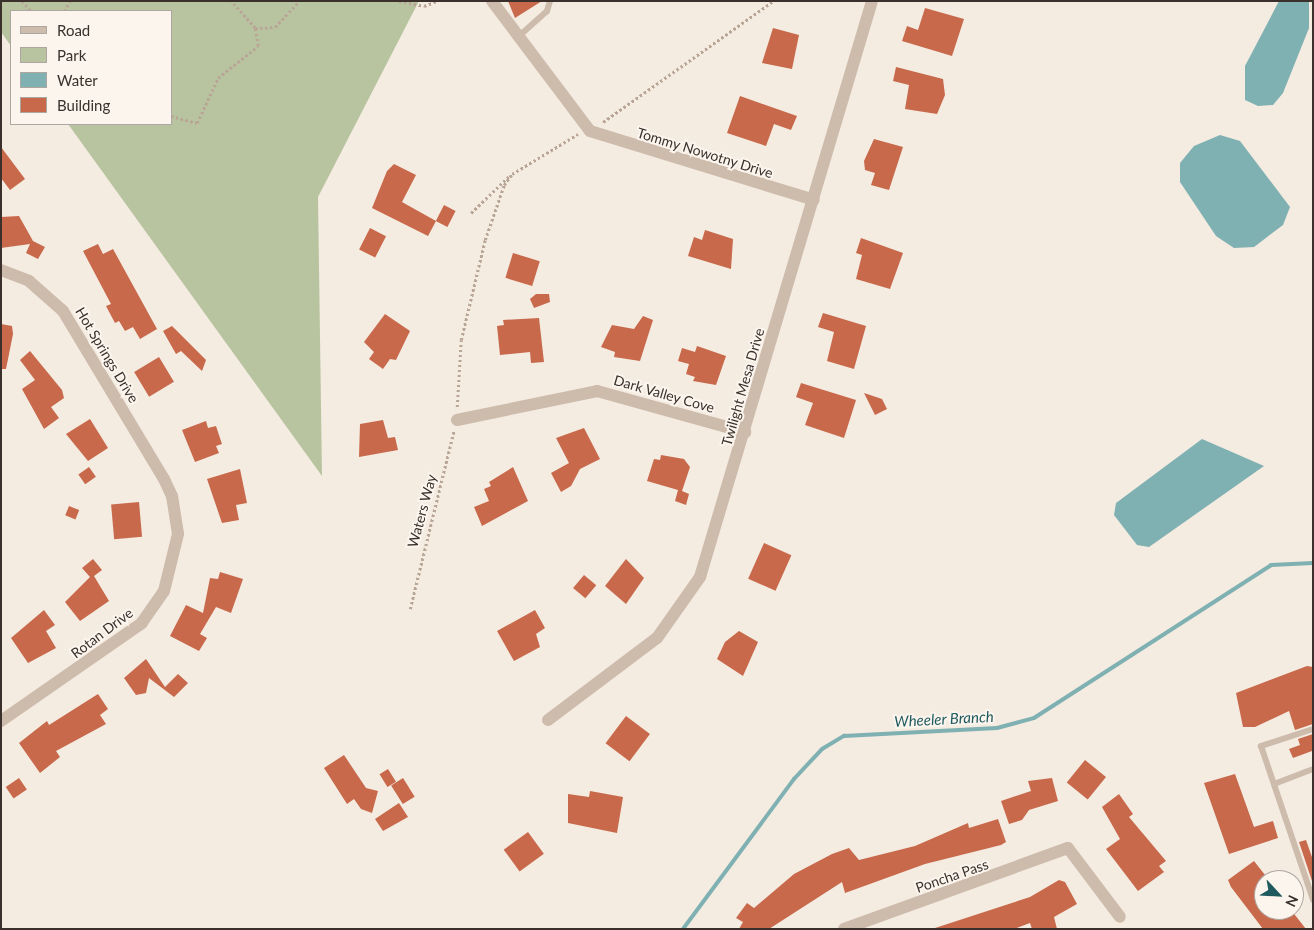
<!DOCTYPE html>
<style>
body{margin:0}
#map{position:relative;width:1314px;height:930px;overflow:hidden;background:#f4ebe1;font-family:Lato,sans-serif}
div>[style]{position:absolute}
.green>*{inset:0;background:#b8c4a0}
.water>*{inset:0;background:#7fb0b2}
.stream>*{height:4px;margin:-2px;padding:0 2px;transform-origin:2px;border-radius:2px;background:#7fb0b2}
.building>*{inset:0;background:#c8694b;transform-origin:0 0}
.path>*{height:2.5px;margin-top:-1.25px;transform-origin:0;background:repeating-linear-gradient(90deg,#b9a596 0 2.5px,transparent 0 5px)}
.lane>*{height:6px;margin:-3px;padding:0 3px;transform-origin:3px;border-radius:3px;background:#cdbbac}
.street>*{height:12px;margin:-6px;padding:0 6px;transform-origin:6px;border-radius:6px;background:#cdbbac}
span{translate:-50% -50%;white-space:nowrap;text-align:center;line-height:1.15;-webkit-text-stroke:4px #fbf5ee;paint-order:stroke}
.street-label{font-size:14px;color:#3b302b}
.water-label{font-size:15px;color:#1f5a5e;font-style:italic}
.frame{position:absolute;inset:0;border:2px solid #3b302b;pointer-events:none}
.legend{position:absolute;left:10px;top:10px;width:162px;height:115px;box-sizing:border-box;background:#fbf5ee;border:1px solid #aea6a0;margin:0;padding:6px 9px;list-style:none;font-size:15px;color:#3b302b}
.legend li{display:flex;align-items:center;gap:10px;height:25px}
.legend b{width:25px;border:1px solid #aea6a0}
.north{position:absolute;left:1254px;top:870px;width:50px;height:50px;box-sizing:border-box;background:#fbf5ee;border:1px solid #aea6a0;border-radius:50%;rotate:115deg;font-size:14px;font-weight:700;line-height:20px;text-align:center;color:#3b302b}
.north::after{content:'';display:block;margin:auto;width:18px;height:22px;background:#1f5a5e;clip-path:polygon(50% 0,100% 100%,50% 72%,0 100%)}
</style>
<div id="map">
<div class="green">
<div style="clip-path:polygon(1px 1px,419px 1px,318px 197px,322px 476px,68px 124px,171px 124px,171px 11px,11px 11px,11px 46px,1px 32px)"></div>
</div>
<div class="water">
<div style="clip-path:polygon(1279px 1px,1309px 1px,1309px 28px,1283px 93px,1273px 105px,1258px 106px,1245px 100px,1245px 66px)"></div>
<div style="clip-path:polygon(1220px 135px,1240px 141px,1290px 207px,1283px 225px,1254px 247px,1234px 248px,1216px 236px,1180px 182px,1180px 163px,1194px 146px)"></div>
<div style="clip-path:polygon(1202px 439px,1264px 466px,1149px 547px,1137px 545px,1114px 515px,1116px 503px)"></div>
</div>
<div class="stream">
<div style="left:683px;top:929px;width:187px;rotate:-53.5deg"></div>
<div style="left:794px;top:779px;width:41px;rotate:-47deg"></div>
<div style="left:822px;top:749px;width:26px;rotate:-31deg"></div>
<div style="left:844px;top:736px;width:153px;rotate:-3deg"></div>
<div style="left:997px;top:728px;width:38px;rotate:-15deg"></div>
<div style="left:1034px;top:718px;width:282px;rotate:-32.8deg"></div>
<div style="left:1271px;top:565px;width:42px;rotate:-2.7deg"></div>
</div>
<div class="building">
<div style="clip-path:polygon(508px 1px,542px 1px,515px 18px)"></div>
<div style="clip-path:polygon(925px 8px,964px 19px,952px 56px,902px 41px,907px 26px,918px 30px)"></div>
<div style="clip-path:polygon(773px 28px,799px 35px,792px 69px,762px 63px)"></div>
<div style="clip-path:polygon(896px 67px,943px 79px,945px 95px,937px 114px,905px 109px,909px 85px,893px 81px)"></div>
<div style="clip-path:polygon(740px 96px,797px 116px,791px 130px,774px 124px,766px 146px,727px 133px)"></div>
<div style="clip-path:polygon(874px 139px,903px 147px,889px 190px,871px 185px,875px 173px,865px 170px,864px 161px)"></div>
<div style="clip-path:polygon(1px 147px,25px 179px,10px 190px,1px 178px)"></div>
<div style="clip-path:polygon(394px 164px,416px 175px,402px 202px,436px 221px,428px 236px,372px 208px,387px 171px)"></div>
<div style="left:444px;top:205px;width:13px;height:18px;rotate:27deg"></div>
<div style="clip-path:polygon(19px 216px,33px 241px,45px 247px,38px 259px,26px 253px,30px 244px,1px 248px,1px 217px)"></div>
<div style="left:370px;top:228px;width:18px;height:24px;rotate:27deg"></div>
<div style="clip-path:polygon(705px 230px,733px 239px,731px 269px,688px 256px,694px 237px,702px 240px)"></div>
<div style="clip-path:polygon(861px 238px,903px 253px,890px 289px,856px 279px,862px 255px,856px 253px)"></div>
<div style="clip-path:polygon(98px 244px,103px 254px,113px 249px,157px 329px,140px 339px,133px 327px,125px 331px,119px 321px,115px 323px,106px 306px,111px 304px,83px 251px)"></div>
<div style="left:513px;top:253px;width:28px;height:26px;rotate:17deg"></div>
<div style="clip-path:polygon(536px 294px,549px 294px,550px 302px,534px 308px,530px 299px)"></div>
<div style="clip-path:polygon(823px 313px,866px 326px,854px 369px,827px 361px,834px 332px,818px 327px)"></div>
<div style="clip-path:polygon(385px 314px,410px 331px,396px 360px,390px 359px,383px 369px,369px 359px,374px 352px,364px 342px)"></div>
<div style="clip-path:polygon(643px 316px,653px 320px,640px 361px,614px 357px,615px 352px,601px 347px,612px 325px,634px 329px)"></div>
<div style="clip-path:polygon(539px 318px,544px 362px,531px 363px,530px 352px,500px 355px,497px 326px,504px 325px,503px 320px)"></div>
<div style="clip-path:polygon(1px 324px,12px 326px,13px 334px,6px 369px,1px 369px)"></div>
<div style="clip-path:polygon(172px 326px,206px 360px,202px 371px,181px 351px,176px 354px,163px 331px)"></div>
<div style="clip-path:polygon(697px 346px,726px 356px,716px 385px,693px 381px,695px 377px,686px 374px,689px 364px,678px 361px,682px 348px,695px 352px)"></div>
<div style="clip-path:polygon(30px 351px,62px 390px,64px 398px,51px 407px,59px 418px,44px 429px,22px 389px,35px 380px,20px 360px)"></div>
<div style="left:159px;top:357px;width:29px;height:29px;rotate:59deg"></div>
<div style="clip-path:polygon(801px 383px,856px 400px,844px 438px,805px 425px,813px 403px,796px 397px)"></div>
<div style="clip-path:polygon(864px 393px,882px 399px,887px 409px,875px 415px)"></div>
<div style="clip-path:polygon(90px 419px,108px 448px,88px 461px,66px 434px)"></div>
<div style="clip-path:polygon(383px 420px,388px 438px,395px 437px,398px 450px,359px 457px,360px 424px)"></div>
<div style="clip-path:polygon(206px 421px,208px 428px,216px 426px,222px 444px,216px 446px,219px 453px,195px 462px,182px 430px)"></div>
<div style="clip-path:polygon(584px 428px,600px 459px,580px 469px,571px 486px,561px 492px,551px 473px,569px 463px,556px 438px)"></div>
<div style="clip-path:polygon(661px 455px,684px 459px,690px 467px,682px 491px,689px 494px,686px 505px,675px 501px,678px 490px,647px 481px,654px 459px,660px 460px)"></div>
<div style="left:89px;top:467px;width:12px;height:13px;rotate:55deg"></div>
<div style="clip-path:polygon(513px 467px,528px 501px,482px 526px,474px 507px,489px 501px,484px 489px,491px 486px,489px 482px)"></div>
<div style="clip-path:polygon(240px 469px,247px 503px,236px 505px,239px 520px,222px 523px,207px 479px)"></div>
<div style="left:139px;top:502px;width:35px;height:28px;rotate:85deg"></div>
<div style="left:69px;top:506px;width:11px;height:10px;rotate:22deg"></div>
<div style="left:764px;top:543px;width:30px;height:39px;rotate:24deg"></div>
<div style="clip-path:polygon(93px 559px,102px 570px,94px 576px,109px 601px,80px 621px,65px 602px,90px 577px,82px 568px)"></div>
<div style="clip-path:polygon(626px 559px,644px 578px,626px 604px,605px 586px)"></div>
<div style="clip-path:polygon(220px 572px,243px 579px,231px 613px,216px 607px,200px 634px,207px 638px,199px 651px,170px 636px,186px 605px,203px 613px,210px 578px,218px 579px)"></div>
<div style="left:584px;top:575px;width:16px;height:17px;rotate:40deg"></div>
<div style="clip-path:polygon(44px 610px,55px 625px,46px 631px,56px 648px,28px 663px,11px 638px)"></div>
<div style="clip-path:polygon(535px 610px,545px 628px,536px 634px,540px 647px,514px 661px,497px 631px)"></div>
<div style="clip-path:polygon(739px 631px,758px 642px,743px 676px,717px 659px,725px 642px)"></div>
<div style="clip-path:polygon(146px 659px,165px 687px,178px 674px,188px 683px,174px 697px,149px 678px,146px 693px,136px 695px,124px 678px)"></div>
<div style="clip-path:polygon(1307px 666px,1313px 667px,1313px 724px,1295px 730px,1289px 711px,1255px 727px,1243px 727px,1236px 693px)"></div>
<div style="clip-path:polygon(98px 694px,108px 709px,100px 715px,106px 724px,56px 751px,60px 757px,40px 773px,19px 743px,47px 721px,49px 725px)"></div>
<div style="left:626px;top:716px;width:30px;height:34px;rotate:37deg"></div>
<div style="clip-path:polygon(1313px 734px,1312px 751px,1293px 758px,1289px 749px,1300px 745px,1298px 739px)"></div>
<div style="clip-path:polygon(344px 755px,366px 788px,378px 791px,372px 813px,361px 809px,354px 799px,347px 804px,324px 768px)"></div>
<div style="left:1085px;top:760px;width:27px;height:29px;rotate:39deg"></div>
<div style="left:388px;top:769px;width:15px;height:10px;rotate:58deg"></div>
<div style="clip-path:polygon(1235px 774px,1254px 827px,1273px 821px,1278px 838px,1229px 854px,1204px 783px)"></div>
<div style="left:19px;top:778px;width:14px;height:16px;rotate:56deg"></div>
<div style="left:403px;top:778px;width:22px;height:14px;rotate:58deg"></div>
<div style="clip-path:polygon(1052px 778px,1058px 801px,1029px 810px,1022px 820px,1009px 824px,1001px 801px,1031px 791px,1028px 781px)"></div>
<div style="clip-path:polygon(590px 791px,623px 797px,617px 833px,568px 823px,568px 794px,589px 797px)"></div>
<div style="clip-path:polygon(1119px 794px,1133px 814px,1129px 817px,1166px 861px,1159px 866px,1164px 872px,1138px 891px,1106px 849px,1120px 839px,1102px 807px)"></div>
<div style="clip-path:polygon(399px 803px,408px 817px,383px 831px,375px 819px)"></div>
<div style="clip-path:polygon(998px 819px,1006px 842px,1001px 845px,925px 864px,845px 893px,842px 882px,769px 929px,739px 929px,743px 922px,736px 918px,747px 903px,754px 908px,794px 874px,832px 854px,849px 848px,859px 860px,915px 846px,968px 823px,969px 828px)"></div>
<div style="left:528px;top:832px;width:27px;height:30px;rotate:54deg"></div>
<div style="clip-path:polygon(1306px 840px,1313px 860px,1313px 884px,1299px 842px)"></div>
<div style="clip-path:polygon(1254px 861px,1269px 880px,1264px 880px,1264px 910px,1291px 910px,1306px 929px,1263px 929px,1231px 887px,1228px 880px)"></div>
<div style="clip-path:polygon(1059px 880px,1065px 882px,1077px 904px,1054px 917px,1057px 929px,1032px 929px,1030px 923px,1014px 929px,932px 929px,1030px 897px)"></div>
</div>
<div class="path">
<div style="left:22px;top:1px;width:13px;rotate:48deg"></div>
<div style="left:31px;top:11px;width:9px"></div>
<div style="left:399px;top:1px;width:25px;rotate:11deg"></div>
<div style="left:424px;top:6px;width:14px;rotate:-21deg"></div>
<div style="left:64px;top:11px;width:12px;rotate:-59deg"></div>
<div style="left:255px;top:28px;width:20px;rotate:-3deg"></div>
<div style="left:275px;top:27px;width:35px;rotate:-47deg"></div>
<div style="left:171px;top:116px;width:27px;rotate:15deg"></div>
<div style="left:197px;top:123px;width:50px;rotate:-65deg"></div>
<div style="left:218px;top:78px;width:51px;rotate:-38.7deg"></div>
<div style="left:258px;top:46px;width:18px;rotate:-99deg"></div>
<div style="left:255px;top:28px;width:36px;rotate:-132deg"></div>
<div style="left:603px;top:122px;width:209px;rotate:-35.4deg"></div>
<div style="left:471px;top:213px;width:53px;rotate:-44.2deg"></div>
<div style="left:457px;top:407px;width:67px;rotate:-86.6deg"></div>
<div style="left:461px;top:340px;width:103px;rotate:-76.5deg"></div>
<div style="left:485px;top:240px;width:58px;rotate:-70.9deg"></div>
<div style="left:504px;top:185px;width:14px;rotate:-54deg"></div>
<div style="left:512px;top:174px;width:77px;rotate:-31.2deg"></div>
<div style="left:410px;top:609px;width:184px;rotate:-76.2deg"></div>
</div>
<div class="lane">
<div style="left:518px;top:37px;width:39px;rotate:-42deg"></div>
<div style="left:547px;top:11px;width:10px;rotate:-73deg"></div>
<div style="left:1313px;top:729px;width:55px;rotate:161.9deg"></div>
<div style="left:1261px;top:746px;width:163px;rotate:71.3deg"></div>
<div style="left:1274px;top:784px;width:42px;rotate:-21deg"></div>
</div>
<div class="street">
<div style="left:492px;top:1px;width:163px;rotate:53deg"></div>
<div style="left:590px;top:131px;width:234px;rotate:17.1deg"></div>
<div style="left:1px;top:270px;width:30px;rotate:21deg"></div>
<div style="left:29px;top:281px;width:45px;rotate:41.4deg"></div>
<div style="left:63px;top:311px;width:196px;rotate:59deg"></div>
<div style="left:164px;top:479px;width:19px;rotate:65deg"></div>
<div style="left:172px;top:496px;width:38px;rotate:81deg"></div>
<div style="left:178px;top:534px;width:59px;rotate:103.8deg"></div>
<div style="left:164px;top:591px;width:39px;rotate:125deg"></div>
<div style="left:142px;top:623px;width:172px;rotate:145.2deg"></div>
<div style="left:457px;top:420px;width:143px;rotate:-11.7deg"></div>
<div style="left:597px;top:391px;width:154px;rotate:15.5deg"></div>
<div style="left:548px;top:720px;width:136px;rotate:-37deg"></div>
<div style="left:657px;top:638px;width:75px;rotate:-54.8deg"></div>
<div style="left:700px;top:577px;width:601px;rotate:-73.37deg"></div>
<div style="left:844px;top:929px;width:238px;rotate:-19.9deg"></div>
<div style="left:1068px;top:848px;width:86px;rotate:53deg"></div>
</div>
<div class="street-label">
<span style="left:705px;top:153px;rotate:17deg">Tommy Nowotny Drive</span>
<span style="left:107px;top:355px;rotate:59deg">Hot Springs Drive</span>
<span style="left:743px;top:387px;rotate:-74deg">Twilight Mesa Drive</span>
<span style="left:664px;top:394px;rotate:16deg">Dark Valley Cove</span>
<span style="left:422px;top:511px;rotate:-75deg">Waters Way</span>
<span style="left:102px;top:633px;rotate:-37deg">Rotan Drive</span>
<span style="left:952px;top:876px;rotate:-19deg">Poncha Pass</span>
</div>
<div class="water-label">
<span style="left:944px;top:719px;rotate:-3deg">Wheeler Branch</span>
</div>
<div class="frame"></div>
<ul class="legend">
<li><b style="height:6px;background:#cdbbac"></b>Road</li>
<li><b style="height:14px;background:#b8c4a0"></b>Park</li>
<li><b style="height:14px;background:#7fb0b2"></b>Water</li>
<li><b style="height:14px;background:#c8694b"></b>Building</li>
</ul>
<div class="north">N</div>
</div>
